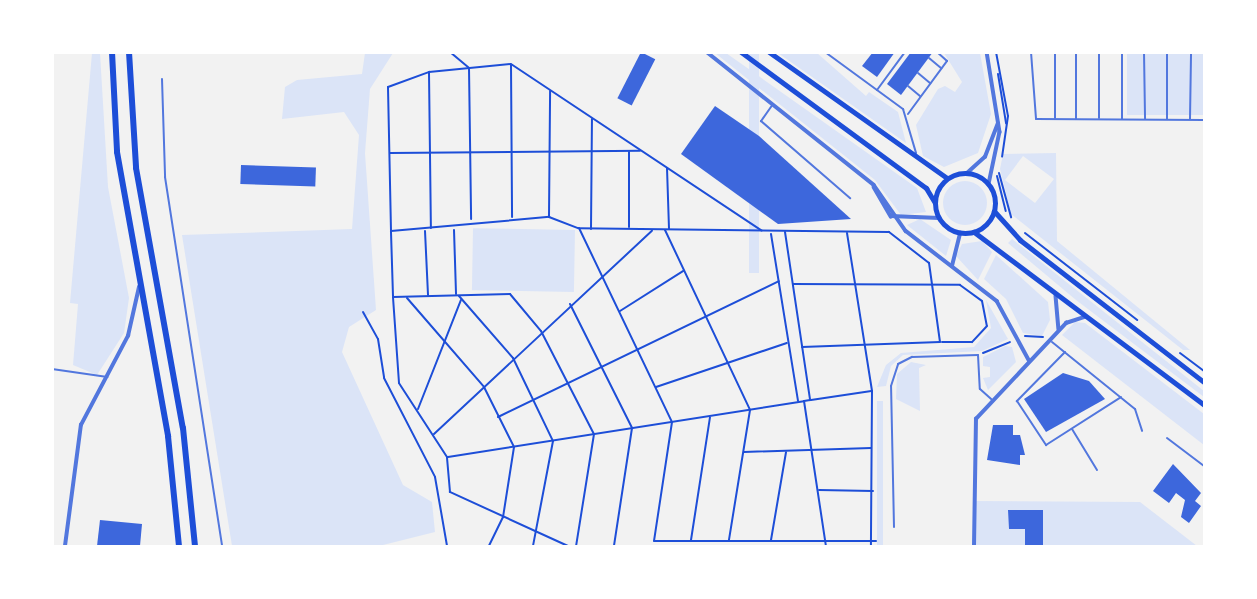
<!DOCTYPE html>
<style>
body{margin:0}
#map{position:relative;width:1257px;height:599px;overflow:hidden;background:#f2f2f2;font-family:Helvetica,sans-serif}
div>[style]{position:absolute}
.green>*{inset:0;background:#dbe4f7;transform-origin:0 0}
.round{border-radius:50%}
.building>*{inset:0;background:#3d67dc;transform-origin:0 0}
.path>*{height:2px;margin:-1px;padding:0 1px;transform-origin:1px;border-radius:1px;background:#1d4ed8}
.service>*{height:2px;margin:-1px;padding:0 1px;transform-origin:1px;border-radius:1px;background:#5277de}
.minor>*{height:3.5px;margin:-1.75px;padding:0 1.75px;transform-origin:1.75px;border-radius:1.75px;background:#5277de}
.secondary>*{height:5px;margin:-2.5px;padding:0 2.5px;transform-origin:2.5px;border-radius:2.5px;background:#1d4ed8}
.secondary>.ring{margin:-2.5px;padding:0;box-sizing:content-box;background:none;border:5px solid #1d4ed8;border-radius:50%}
.primary>*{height:6px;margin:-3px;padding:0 3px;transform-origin:3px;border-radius:3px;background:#1d4ed8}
span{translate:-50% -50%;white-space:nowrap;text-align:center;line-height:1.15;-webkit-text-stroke:6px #fff;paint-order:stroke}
.frame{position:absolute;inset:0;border:54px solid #fff;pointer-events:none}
</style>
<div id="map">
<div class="green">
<div style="clip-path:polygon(92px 53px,100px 53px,108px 187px,129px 298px,124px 333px,97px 375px,73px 365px,78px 304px,70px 303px)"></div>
<div style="clip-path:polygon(365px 53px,393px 53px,370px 89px,365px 153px,376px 310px,349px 327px,342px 352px,403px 485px,432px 502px,435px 532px,379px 546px,232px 546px,182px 235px,352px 229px,359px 135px,344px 112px,282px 119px,285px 87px,297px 80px,362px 74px)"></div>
<div style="clip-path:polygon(715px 53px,726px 53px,917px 188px,926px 212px,901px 215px,875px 180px)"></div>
<div style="left:749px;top:53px;width:10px;height:220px"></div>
<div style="clip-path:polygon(778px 53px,817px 53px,866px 96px,869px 92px,898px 112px,906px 143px)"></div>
<div style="clip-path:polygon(944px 53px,980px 53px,991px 114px,978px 153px,944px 167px,923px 156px,916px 125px,938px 89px,945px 86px,955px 92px,962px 82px)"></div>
<div style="left:1127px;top:53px;width:77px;height:62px"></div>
<div style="clip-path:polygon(evenodd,1056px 153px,1057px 241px,1190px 350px,1183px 350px,1011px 214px,1000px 169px,1003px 154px,1056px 153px,1023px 156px,1054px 179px,1035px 203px,1005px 180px,1023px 156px)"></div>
<div class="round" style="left:943px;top:181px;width:44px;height:44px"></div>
<div style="clip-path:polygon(920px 219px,951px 240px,946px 256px,907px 225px)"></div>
<div style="left:575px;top:230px;width:62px;height:102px;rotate:91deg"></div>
<div style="clip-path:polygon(1012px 239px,1204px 391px,1204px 397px,1076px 300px,1008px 243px)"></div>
<div style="clip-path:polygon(982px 241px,992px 252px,978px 280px,956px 256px,962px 244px)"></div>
<div style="clip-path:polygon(996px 255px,1048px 302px,1050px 320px,1042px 336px,1023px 333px,1006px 299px,984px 279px)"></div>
<div style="clip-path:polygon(986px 300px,1008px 339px,982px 351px,903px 355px,891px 366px,886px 386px,877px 387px,886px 365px,901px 353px,974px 347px,991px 328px)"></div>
<div style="clip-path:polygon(1075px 322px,1085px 323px,1204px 414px,1204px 445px,1062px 335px)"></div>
<div style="clip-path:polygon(1005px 346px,1012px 347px,1016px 362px,988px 390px,983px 378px,990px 377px,990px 367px,983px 366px,983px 357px)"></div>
<div style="clip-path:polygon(911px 362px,926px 365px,919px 368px,920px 411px,896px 399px,897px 374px)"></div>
<div style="left:877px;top:401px;width:6px;height:145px"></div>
<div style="clip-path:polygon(973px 501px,1140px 502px,1197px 546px,974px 546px)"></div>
</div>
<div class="building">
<div style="left:641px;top:52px;width:16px;height:52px;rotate:27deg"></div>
<div style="clip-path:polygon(873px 52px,895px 52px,877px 77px,862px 66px)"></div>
<div style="clip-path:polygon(911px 52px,933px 52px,901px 95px,887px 84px)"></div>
<div style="clip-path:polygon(715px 106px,759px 136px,851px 219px,778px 224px,681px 154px)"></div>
<div style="left:241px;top:165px;width:75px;height:19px;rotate:2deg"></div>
<div style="clip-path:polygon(1063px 373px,1089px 381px,1105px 399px,1046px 432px,1024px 399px)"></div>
<div style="clip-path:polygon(993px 425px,1013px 425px,1013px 435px,1020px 435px,1025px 455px,1020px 455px,1020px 465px,987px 460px)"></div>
<div style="clip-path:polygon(1173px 464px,1201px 493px,1195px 501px,1201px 506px,1189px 523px,1181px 517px,1185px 500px,1176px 493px,1169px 503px,1153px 491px)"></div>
<div style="clip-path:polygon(1008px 510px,1043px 510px,1043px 546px,1025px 546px,1025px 529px,1009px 529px)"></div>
<div style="clip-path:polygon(100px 520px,142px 524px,140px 546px,97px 546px)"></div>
</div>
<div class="path">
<div style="left:450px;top:52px;width:25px;rotate:40deg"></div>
<div style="left:469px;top:68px;width:151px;rotate:89.2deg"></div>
<div style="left:996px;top:52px;width:65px;rotate:79.4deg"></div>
<div style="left:1008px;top:116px;width:41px;rotate:98.3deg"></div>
<div style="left:511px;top:65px;width:152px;rotate:89.6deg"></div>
<div style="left:429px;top:73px;width:155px;rotate:89.3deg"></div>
<div style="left:998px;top:74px;width:50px;rotate:80.7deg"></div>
<div style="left:629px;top:152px;width:75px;rotate:90deg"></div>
<div style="left:390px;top:153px;width:250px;rotate:-0.5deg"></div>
<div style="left:667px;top:168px;width:61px;rotate:88.1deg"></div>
<div style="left:999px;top:173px;width:46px;rotate:74.7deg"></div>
<div style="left:997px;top:176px;width:36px;rotate:76deg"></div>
<div style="left:549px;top:217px;width:126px;rotate:-89.5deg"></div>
<div style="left:591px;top:229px;width:110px;rotate:-89.5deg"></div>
<div style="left:454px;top:230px;width:64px;rotate:88.2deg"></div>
<div style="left:665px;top:230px;width:199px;rotate:64.7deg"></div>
<div style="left:750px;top:410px;width:132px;rotate:99.2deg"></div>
<div style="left:391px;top:231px;width:144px;rotate:-91.2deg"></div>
<div style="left:388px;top:87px;width:44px;rotate:-20.1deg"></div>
<div style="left:429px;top:72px;width:82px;rotate:-5.6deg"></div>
<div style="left:511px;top:64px;width:301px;rotate:33.6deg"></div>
<div style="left:425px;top:231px;width:64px;rotate:87.3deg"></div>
<div style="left:785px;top:232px;width:170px;rotate:81.5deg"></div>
<div style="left:810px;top:400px;width:6px;rotate:171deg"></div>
<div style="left:847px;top:233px;width:160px;rotate:81deg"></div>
<div style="left:872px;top:391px;width:155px;rotate:90.4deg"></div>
<div style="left:1025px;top:233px;width:142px;rotate:37.8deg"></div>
<div style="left:771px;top:234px;width:169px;rotate:80.8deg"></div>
<div style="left:793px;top:284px;width:167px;rotate:0.3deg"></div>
<div style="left:960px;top:285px;width:27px;rotate:36deg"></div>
<div style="left:982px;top:301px;width:25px;rotate:79deg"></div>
<div style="left:987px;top:326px;width:22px;rotate:133deg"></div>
<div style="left:972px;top:342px;width:30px;rotate:180deg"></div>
<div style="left:393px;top:296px;width:65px;rotate:-91.8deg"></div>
<div style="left:391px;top:231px;width:159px;rotate:-5.1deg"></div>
<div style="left:549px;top:217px;width:31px;rotate:21deg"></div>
<div style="left:459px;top:296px;width:82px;rotate:48.9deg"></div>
<div style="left:513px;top:358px;width:92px;rotate:64.3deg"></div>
<div style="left:553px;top:441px;width:107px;rotate:100.8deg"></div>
<div style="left:407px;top:298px;width:118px;rotate:49.1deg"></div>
<div style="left:484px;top:387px;width:67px;rotate:63.4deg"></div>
<div style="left:514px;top:447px;width:71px;rotate:98.9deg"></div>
<div style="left:503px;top:517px;width:32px;rotate:116deg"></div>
<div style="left:570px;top:304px;width:139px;rotate:63.4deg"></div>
<div style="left:632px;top:428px;width:119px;rotate:98.7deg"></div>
<div style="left:620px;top:311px;width:75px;rotate:-32.4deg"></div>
<div style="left:363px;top:312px;width:31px;rotate:61deg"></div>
<div style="left:378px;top:339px;width:39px;rotate:81deg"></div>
<div style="left:384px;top:378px;width:111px;rotate:62.7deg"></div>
<div style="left:435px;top:477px;width:70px;rotate:80.1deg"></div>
<div style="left:1025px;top:336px;width:18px;rotate:3deg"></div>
<div style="left:802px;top:347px;width:138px;rotate:-2.1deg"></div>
<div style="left:940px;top:342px;width:80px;rotate:-97.9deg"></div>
<div style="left:929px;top:263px;width:51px;rotate:-142.2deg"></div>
<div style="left:889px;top:232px;width:310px;rotate:-179.3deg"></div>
<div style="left:579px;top:228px;width:215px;rotate:64.4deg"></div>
<div style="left:672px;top:422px;width:120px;rotate:98.6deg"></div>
<div style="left:654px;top:541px;width:222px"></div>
<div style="left:983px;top:353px;width:29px;rotate:-22deg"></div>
<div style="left:1180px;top:353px;width:30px;rotate:37deg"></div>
<div style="left:656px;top:387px;width:138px;rotate:-18.6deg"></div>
<div style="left:811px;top:400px;width:61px;rotate:-8.5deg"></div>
<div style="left:418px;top:409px;width:117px;rotate:-68.5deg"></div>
<div style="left:498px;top:417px;width:312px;rotate:-25.8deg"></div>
<div style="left:434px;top:434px;width:298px;rotate:-43deg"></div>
<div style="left:744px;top:452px;width:127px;rotate:-1.8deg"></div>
<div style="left:448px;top:457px;width:360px;rotate:-8.9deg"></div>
<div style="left:804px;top:401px;width:147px;rotate:81.4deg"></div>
<div style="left:819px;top:490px;width:54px;rotate:1.1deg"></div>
<div style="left:691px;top:540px;width:124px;rotate:-81.2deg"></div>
<div style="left:771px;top:540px;width:89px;rotate:-80.3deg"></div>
<div style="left:568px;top:546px;width:130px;rotate:-155.4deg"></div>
<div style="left:450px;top:492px;width:35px;rotate:-95deg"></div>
<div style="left:447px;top:457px;width:88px;rotate:-123deg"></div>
<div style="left:399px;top:383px;width:86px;rotate:-94deg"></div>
<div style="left:393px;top:297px;width:117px;rotate:-1.5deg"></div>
<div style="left:510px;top:294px;width:48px;rotate:50deg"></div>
<div style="left:541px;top:331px;width:116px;rotate:62.8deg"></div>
<div style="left:594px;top:434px;width:113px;rotate:99.1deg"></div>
</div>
<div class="service">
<div style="left:825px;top:52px;width:97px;rotate:36.2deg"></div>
<div style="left:903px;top:109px;width:46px;rotate:73.5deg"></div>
<div style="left:1031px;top:52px;width:67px;rotate:85.7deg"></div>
<div style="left:1036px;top:119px;width:168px;rotate:0.3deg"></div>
<div style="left:1055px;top:52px;width:66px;rotate:90deg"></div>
<div style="left:1076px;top:52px;width:67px;rotate:90deg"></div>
<div style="left:1122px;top:52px;width:67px;rotate:90deg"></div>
<div style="left:1144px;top:52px;width:67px;rotate:89.1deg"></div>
<div style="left:1167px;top:52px;width:67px;rotate:90deg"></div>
<div style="left:929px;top:58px;width:16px;rotate:40deg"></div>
<div style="left:918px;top:73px;width:16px;rotate:40deg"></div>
<div style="left:162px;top:79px;width:98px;rotate:88.2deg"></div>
<div style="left:165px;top:177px;width:373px;rotate:81.2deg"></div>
<div style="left:908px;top:86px;width:16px;rotate:40deg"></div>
<div style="left:877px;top:90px;width:47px;rotate:-53.6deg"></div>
<div style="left:773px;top:104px;width:21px;rotate:125deg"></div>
<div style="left:761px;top:121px;width:118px;rotate:40.9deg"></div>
<div style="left:908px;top:114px;width:66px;rotate:-53.7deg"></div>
<div style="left:947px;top:61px;width:13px;rotate:-138deg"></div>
<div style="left:1099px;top:118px;width:66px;rotate:-90deg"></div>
<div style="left:1190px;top:119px;width:67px;rotate:-89.1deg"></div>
<div style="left:1052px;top:342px;width:107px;rotate:38.9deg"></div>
<div style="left:1135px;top:409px;width:23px;rotate:72deg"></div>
<div style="left:1065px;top:352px;width:69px;rotate:134.4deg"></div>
<div style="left:1017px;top:401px;width:53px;rotate:56.6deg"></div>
<div style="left:1046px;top:445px;width:89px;rotate:-32.6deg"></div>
<div style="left:52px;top:369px;width:56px;rotate:8.3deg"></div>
<div style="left:1072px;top:429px;width:48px;rotate:58.6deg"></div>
<div style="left:1167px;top:438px;width:46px;rotate:37.1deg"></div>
<div style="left:894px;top:527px;width:141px;rotate:-91.2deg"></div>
<div style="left:891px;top:386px;width:23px;rotate:-72deg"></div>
<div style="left:898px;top:364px;width:16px;rotate:-27deg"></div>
<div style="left:912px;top:357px;width:66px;rotate:-1.7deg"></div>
<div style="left:978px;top:355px;width:34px;rotate:87deg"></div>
<div style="left:980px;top:389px;width:15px;rotate:42deg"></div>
</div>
<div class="minor">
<div style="left:707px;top:52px;width:213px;rotate:38.5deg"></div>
<div style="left:874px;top:185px;width:56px;rotate:55.2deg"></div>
<div style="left:906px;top:231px;width:115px;rotate:37.6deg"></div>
<div style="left:997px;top:301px;width:67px;rotate:61.5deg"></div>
<div style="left:987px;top:52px;width:81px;rotate:80.8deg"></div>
<div style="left:1000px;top:132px;width:53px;rotate:101.9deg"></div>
<div style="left:967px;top:173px;width:24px;rotate:-42deg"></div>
<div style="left:985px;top:157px;width:36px;rotate:-69deg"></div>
<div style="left:874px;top:187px;width:34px;rotate:60deg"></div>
<div style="left:891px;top:216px;width:48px;rotate:2.4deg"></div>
<div style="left:952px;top:266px;width:34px;rotate:-76deg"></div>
<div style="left:1056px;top:296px;width:33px;rotate:85deg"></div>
<div style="left:65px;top:546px;width:122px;rotate:-82.5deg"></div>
<div style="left:81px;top:425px;width:101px;rotate:-62.2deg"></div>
<div style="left:128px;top:336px;width:50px;rotate:-77.3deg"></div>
<div style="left:974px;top:546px;width:127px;rotate:-89.1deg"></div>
<div style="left:976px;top:419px;width:132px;rotate:-46.8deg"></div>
<div style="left:1066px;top:323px;width:20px;rotate:-18deg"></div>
</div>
<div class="secondary">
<div style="left:741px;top:52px;width:230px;rotate:36.3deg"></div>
<div style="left:926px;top:188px;width:17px;rotate:59deg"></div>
<div style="left:769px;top:52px;width:218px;rotate:35.3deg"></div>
<div class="ring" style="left:935px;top:173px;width:55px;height:55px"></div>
<div style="left:994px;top:211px;width:39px;rotate:48deg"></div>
<div style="left:1020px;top:240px;width:232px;rotate:37.7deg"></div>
<div style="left:974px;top:232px;width:288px;rotate:36.9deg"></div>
</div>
<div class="primary">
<div style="left:112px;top:52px;width:100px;rotate:87.1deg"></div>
<div style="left:117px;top:152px;width:289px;rotate:79.8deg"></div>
<div style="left:168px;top:436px;width:111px;rotate:84.3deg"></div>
<div style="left:129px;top:52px;width:116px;rotate:86.5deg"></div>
<div style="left:136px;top:168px;width:264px;rotate:79.8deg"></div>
<div style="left:183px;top:428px;width:119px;rotate:84.2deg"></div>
</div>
<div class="frame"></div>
</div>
